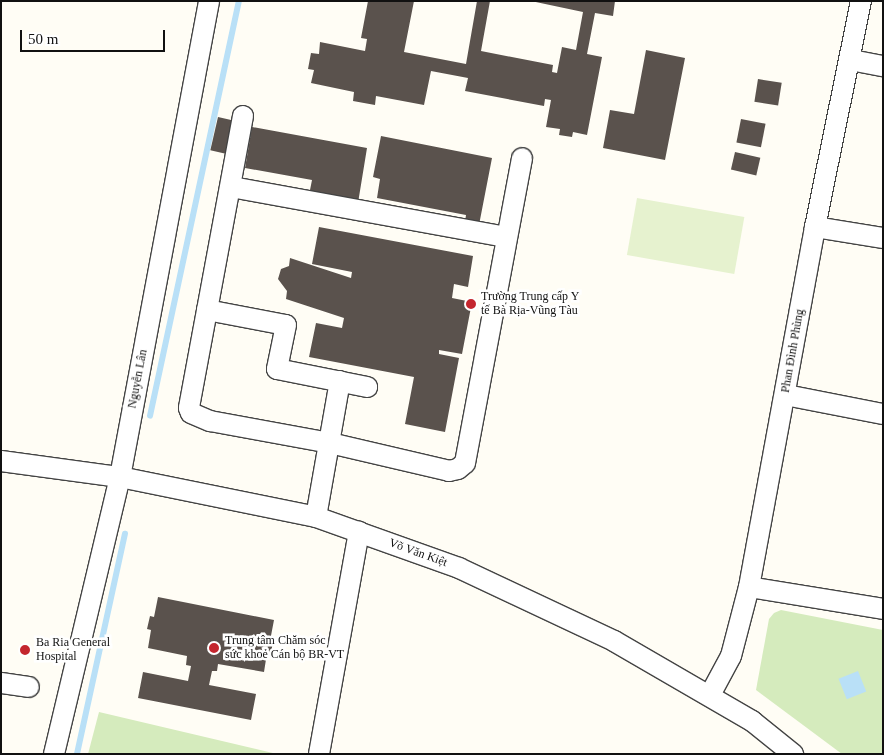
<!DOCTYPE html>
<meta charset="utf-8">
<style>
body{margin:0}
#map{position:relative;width:884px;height:755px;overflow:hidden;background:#fffdf5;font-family:Georgia,serif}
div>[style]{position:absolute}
.green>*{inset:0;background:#d5ebbd}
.pitch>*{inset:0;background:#e6f2cf;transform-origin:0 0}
.water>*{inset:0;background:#b9e0f7;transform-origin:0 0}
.stream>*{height:5.5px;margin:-2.75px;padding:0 2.75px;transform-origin:2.75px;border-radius:2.75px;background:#b9e0f7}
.building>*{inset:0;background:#5a524d;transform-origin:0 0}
.roads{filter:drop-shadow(1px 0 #444) drop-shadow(-1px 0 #444) drop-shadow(0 1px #444) drop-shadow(0 -1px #444)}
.minor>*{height:20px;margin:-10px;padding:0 10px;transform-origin:10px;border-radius:10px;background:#fff}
.dots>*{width:14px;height:14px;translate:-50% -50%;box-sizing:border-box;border:2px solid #fff;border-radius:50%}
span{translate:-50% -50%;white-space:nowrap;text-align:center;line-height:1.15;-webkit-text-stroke:5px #fff;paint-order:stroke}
.poi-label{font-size:12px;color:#111}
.left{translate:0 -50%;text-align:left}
.street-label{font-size:12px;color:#111}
.frame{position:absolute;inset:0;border:2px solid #111;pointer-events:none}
.scale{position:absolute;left:20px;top:30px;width:145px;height:22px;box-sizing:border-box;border:2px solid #111;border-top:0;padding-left:6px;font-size:15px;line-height:18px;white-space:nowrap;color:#111;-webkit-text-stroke:4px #fff;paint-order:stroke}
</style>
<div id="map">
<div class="green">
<div style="clip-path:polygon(781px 610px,883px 630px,883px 754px,842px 754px,756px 690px,769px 619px,774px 613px)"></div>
<div style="clip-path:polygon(99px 712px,277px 754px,88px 754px)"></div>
</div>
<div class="pitch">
<div style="left:637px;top:198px;width:109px;height:58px;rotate:10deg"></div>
</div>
<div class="water">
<div style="left:858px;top:671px;width:22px;height:21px;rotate:68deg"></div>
</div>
<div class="stream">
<div style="left:150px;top:416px;width:424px;rotate:-77.9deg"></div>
<div style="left:77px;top:754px;width:225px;rotate:-77.7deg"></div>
</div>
<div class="building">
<div style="clip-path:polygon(368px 1px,414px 1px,404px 52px,466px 64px,477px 1px,490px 1px,481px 51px,553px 65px,552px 72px,557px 73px,562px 47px,576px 50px,583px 12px,531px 1px,615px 1px,613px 16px,595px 13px,587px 54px,602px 57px,587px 135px,573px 132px,572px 137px,559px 135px,560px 129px,546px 127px,551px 100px,545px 99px,544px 106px,465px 91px,468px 78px,431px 71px,424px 105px,376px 96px,375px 105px,353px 101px,354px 92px,311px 83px,314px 70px,308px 69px,311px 53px,319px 54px,320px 42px,365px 51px,367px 39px,361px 38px)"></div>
<div style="clip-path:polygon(646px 50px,685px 58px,665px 160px,603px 148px,610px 110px,634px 114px)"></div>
<div style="left:758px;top:79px;width:24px;height:23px;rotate:9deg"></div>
<div style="left:218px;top:117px;width:18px;height:34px;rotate:13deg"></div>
<div style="left:741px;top:119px;width:25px;height:24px;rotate:11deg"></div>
<div style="clip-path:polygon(252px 127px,367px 148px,358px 203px,309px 195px,312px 180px,245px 168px)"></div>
<div style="clip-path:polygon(381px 136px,492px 158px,479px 225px,465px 222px,466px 215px,377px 198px,380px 179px,373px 177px)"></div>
<div style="left:735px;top:152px;width:26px;height:18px;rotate:13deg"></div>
<div style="clip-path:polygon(319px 227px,473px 256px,468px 287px,454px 284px,452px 298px,472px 302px,462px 354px,439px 350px,439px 354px,459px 358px,445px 432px,405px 424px,414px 377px,309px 357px,316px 323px,342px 328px,344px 318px,286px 299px,287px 291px,278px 279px,281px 269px,289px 266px,290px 258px,351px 278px,352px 272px,312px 264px)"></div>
<div style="clip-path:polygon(158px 597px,274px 620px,270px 641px,273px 641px,271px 654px,267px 653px,264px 672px,218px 664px,217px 671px,212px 671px,209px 685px,256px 694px,251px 720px,138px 698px,143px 672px,188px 681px,191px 666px,186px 665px,187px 656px,148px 648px,151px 630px,147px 629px,150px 616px,154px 617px)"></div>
</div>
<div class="roads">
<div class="minor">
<div style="left:851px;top:60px;width:33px;rotate:11deg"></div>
<div style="left:243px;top:116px;width:297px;rotate:100.5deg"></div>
<div style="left:189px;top:408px;width:5px;rotate:68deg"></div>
<div style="left:191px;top:413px;width:21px;rotate:23deg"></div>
<div style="left:210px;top:421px;width:122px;rotate:10.4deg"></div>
<div style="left:330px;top:443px;width:122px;rotate:13.2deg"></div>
<div style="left:449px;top:471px;width:9px;rotate:-13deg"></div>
<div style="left:458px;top:469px;width:9px;rotate:-41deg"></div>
<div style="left:465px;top:463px;width:310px;rotate:-79.4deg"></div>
<div style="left:231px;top:187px;width:280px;rotate:10.3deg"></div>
<div style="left:815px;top:227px;width:69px;rotate:9.2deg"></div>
<div style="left:207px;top:310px;width:80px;rotate:10.8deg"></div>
<div style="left:286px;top:325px;width:45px;rotate:101.6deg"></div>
<div style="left:277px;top:369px;width:92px;rotate:11.3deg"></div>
<div style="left:786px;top:395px;width:99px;rotate:11.1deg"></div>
<div style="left:1px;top:461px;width:120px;rotate:7.7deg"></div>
<div style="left:120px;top:477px;width:200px;rotate:11.5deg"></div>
<div style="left:316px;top:517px;width:152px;rotate:19.6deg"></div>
<div style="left:459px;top:568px;width:171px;rotate:25.2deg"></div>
<div style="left:614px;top:641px;width:160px;rotate:30.1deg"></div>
<div style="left:752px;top:721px;width:53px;rotate:38.8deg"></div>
<div style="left:316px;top:517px;width:138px;rotate:-80deg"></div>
<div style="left:749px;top:587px;width:136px;rotate:9.3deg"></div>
<div style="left:1px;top:683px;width:28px;rotate:8deg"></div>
<div style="left:710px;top:695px;width:44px;rotate:-61.7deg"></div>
<div style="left:731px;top:656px;width:71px;rotate:-75.4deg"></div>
<div style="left:749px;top:587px;width:366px;rotate:-79.6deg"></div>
<div style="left:815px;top:227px;width:231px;rotate:-78.5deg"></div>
<div style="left:54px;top:754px;width:285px;rotate:-76.6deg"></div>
<div style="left:120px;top:477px;width:484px;rotate:-79.4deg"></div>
<div style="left:319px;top:754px;width:226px;rotate:-79.8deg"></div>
</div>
</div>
<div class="dots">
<div style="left:471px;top:304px;background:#c4262e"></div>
<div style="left:214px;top:648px;background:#c4262e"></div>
<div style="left:25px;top:650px;background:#c4262e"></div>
</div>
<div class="poi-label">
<span class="left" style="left:481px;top:304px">Trường Trung cấp Y<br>tế Bà Rịa-Vũng Tàu</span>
<span class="left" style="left:225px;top:648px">Trung tâm Chăm sóc<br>sức khoẻ Cán bộ BR-VT</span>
<span class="left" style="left:36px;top:650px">Ba Ria General<br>Hospital</span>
</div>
<div class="street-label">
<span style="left:793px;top:351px;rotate:-80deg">Phan Đình Phùng</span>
<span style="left:138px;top:379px;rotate:-79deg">Nguyễn Lân</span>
<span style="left:418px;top:553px;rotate:20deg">Võ Văn Kiệt</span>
</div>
<div class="frame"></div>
<div class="scale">50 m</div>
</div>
